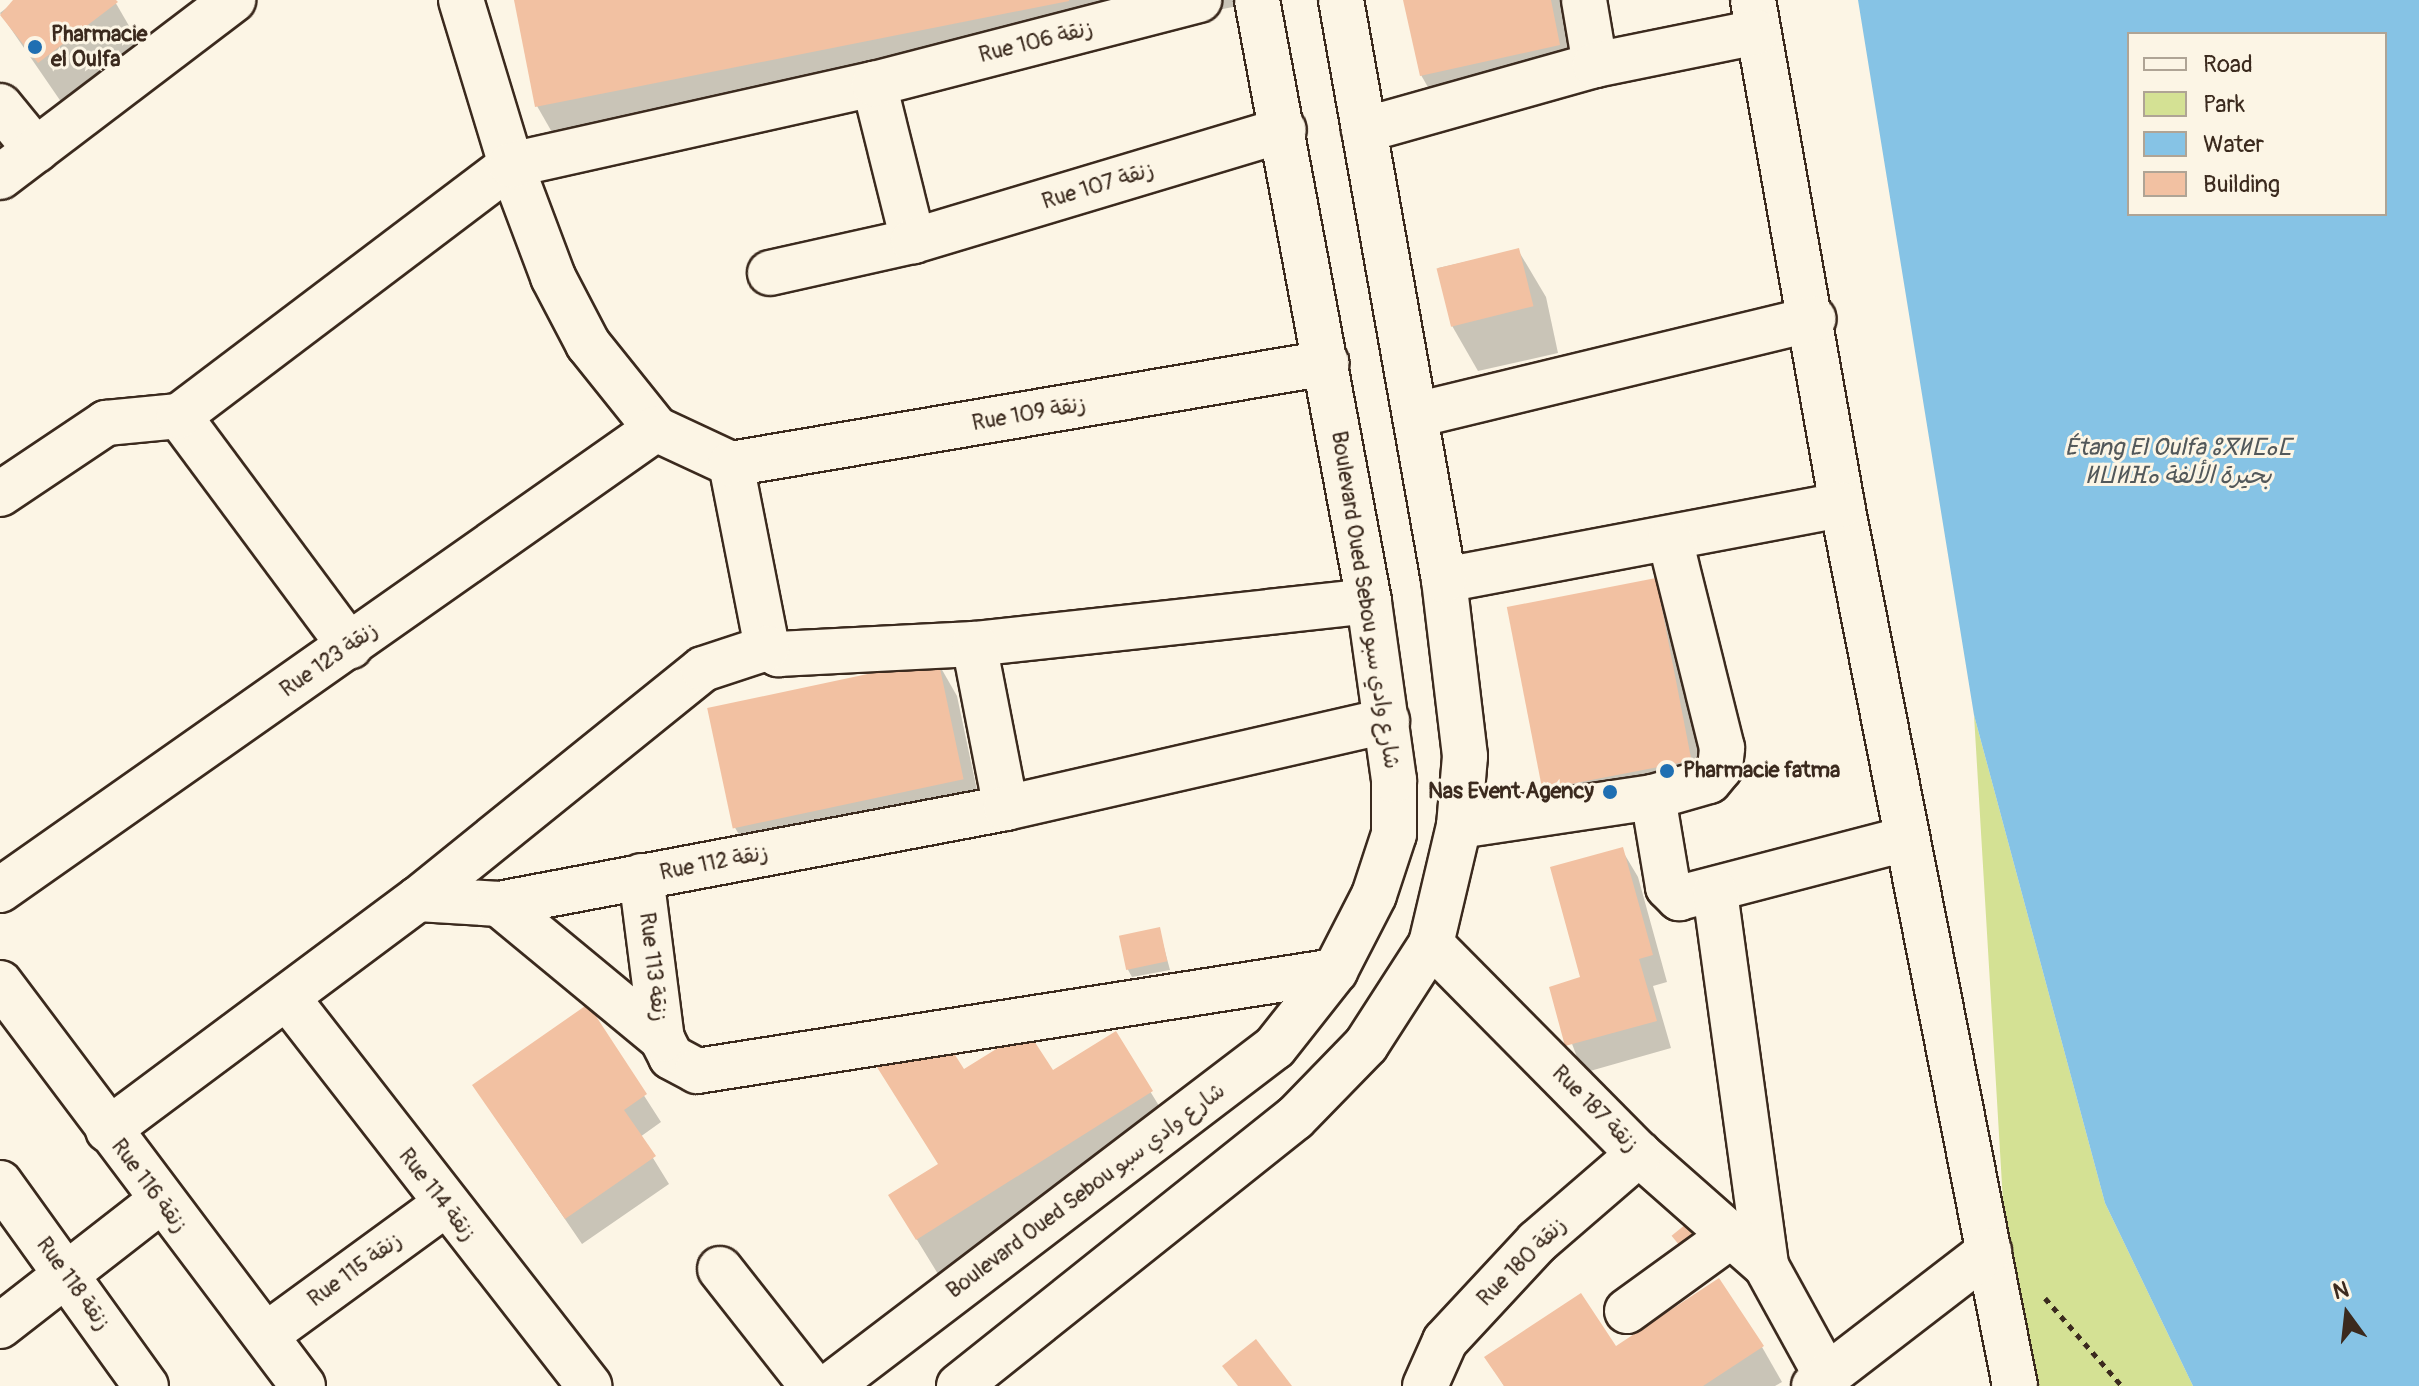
<!DOCTYPE html>
<meta charset="utf-8">
<style>
body{margin:0}
#map{position:relative;width:2419px;height:1386px;overflow:hidden;background:#fcf5e5;font-family:Pangolin,"Playpen Sans Arabic","Noto Sans Tifinagh",sans-serif}
div>[style]{position:absolute}
.green>*{inset:0;background:#d4e194}
.water>*{inset:0;background:#86c3e5}
.shadow>*{inset:0;background:#0003}
.building>*{inset:0;background:#f2c1a2;transform-origin:0 0}
.path>*{height:5px;margin-top:-2.5px;transform-origin:0;background:repeating-linear-gradient(90deg,#3b2a1e 0 6px,transparent 0 12px)}
.roads{filter:drop-shadow(2px 0 #3b2a1e) drop-shadow(-2px 0 #3b2a1e) drop-shadow(0 2px #3b2a1e) drop-shadow(0 -2px #3b2a1e)}
.minor>*{height:44px;margin:-22px;padding:0 22px;transform-origin:22px;border-radius:22px;background:#fcf5e5}
.tertiary>*{height:44px;margin:-22px;padding:0 22px;transform-origin:22px;border-radius:22px;background:#fcf5e5}
.dots>*{width:22px;height:22px;translate:-50% -50%;box-sizing:border-box;border:4px solid #fcf5e5;border-radius:50%}
span{translate:-50% -50%;white-space:nowrap;text-align:center;line-height:1.15;-webkit-text-stroke:6px #fcf5e5;paint-order:stroke}
.poi-label{font-size:22px;color:#3b2a1e;font-weight:700}
.left{translate:0 -50%;text-align:left}
.right{translate:-100% -50%;text-align:right}
.street-label{font-size:22px;color:#3b2a1e}
.water-label{font-size:24px;color:#52585a;font-style:italic}
.legend{position:absolute;left:2127px;top:32px;width:260px;height:184px;box-sizing:border-box;background:#fcf5e5;border:2px solid #afa495;margin:0;padding:10px 14px;list-style:none;font-size:24px;color:#3b2a1e}
.legend li{display:flex;align-items:center;gap:16px;height:40px}
.legend b{width:40px;border:2px solid #afa495}
.north{position:absolute;left:2307px;top:1274px;width:80px;height:80px;-webkit-text-stroke:6px #fcf5e5;paint-order:stroke;rotate:345deg;font-size:22px;font-weight:700;line-height:32px;text-align:center;color:#3b2a1e}
.north::after{content:'';display:block;margin:auto;width:28px;height:36px;background:#3b2a1e;clip-path:polygon(50% 0,100% 100%,50% 72%,0 100%)}
</style>
<div id="map">
<div class="green">
<div style="clip-path:polygon(1974px 715px,2105px 1203px,2193px 1386px,2014px 1386px)"></div>
</div>
<div class="water">
<div style="clip-path:polygon(evenodd,1858px 0,2419px 0,2419px 1386px,2193px 1386px,2105px 1203px,1974px 715px,1858px 0,2129px 34px,2385px 34px,2385px 214px,2129px 214px,2129px 34px)"></div>
</div>
<div class="shadow">
<div style="clip-path:polygon(17px 0,114px 0,143px 50px,66px 109px,0 13px)"></div>
<div style="clip-path:polygon(516px 0,1237px 0,1238px 6px,557px 141px,537px 106px)"></div>
<div style="clip-path:polygon(1406px 0,1561px 0,1579px 80px,1441px 110px,1421px 75px)"></div>
<div style="clip-path:polygon(1518px 250px,1546px 297px,1558px 353px,1478px 371px,1451px 324px,1438px 268px)"></div>
<div style="clip-path:polygon(1655px 580px,1675px 615px,1711px 795px,1567px 824px,1547px 789px)"></div>
<div style="clip-path:polygon(937px 661px,957px 696px,982px 814px,754px 860px,734px 826px)"></div>
<div style="clip-path:polygon(1622px 850px,1638px 877px,1667px 982px,1653px 986px,1671px 1048px,1583px 1073px,1551px 988px,1583px 979px)"></div>
<div style="clip-path:polygon(1159px 929px,1170px 970px,1132px 977px,1127px 968px)"></div>
<div style="clip-path:polygon(587px 1007px,661px 1122px,640px 1137px,669px 1184px,582px 1244px,474px 1086px)"></div>
<div style="clip-path:polygon(1115px 1034px,1172px 1127px,938px 1274px,911px 1230px,939px 1166px,963px 1072px,1052px 1073px)"></div>
<div style="clip-path:polygon(1762px 1347px,1782px 1382px,1775px 1386px,1504px 1386px,1487px 1357px)"></div>
</div>
<div class="building">
<div style="clip-path:polygon(13px 0,116px 0,118px 2px,38px 63px,0 15px)"></div>
<div style="clip-path:polygon(514px 0,1069px 0,1069px 1px,535px 107px)"></div>
<div style="clip-path:polygon(1403px 0,1551px 0,1560px 45px,1420px 76px)"></div>
<div style="left:1519px;top:248px;width:60px;height:85px;rotate:76deg"></div>
<div style="left:1656px;top:578px;width:186px;height:152px;rotate:79deg"></div>
<div style="left:938px;top:659px;width:123px;height:236px;rotate:78deg"></div>
<div style="clip-path:polygon(1623px 847px,1653px 955px,1639px 959px,1657px 1021px,1565px 1046px,1549px 987px,1580px 977px,1550px 867px)"></div>
<div style="left:1160px;top:927px;width:35px;height:42px;rotate:78deg"></div>
<div style="clip-path:polygon(588px 1004px,647px 1094px,624px 1110px,656px 1156px,565px 1219px,472px 1085px)"></div>
<div style="clip-path:polygon(1027px 1030px,1053px 1070px,1116px 1031px,1153px 1091px,916px 1240px,888px 1195px,938px 1164px,875px 1064px,948px 1044px,964px 1069px)"></div>
<div style="left:1691px;top:1220px;width:22px;height:25px;rotate:51deg"></div>
<div style="clip-path:polygon(1719px 1278px,1764px 1346px,1703px 1386px,1504px 1386px,1484px 1357px,1581px 1293px,1616px 1346px)"></div>
<div style="clip-path:polygon(1256px 1339px,1292px 1386px,1238px 1386px,1222px 1366px)"></div>
</div>
<div class="path">
<div style="left:2045px;top:1298px;width:117px;rotate:48.8deg"></div>
</div>
<div class="roads">
<div class="minor">
<div style="left:461px;top:0;width:172px;rotate:73.1deg"></div>
<div style="left:511px;top:165px;width:120px;rotate:69.4deg"></div>
<div style="left:553px;top:277px;width:76px;rotate:62.4deg"></div>
<div style="left:588px;top:344px;width:109px;rotate:51.3deg"></div>
<div style="left:656px;top:429px;width:83px;rotate:25deg"></div>
<div style="left:731px;top:464px;width:187px;rotate:78.9deg"></div>
<div style="left:767px;top:648px;width:13px;rotate:29deg"></div>
<div style="left:778px;top:654px;width:196px;rotate:-2.9deg"></div>
<div style="left:974px;top:644px;width:397px;rotate:-6.2deg"></div>
<div style="left:1584px;top:0;width:66px;rotate:80.4deg"></div>
<div style="left:1753px;top:0;width:513px;rotate:80deg"></div>
<div style="left:1842px;top:505px;width:898px;rotate:78.89deg"></div>
<div style="left:874px;top:84px;width:162px;rotate:76deg"></div>
<div style="left:0;top:106px;width:57px;rotate:50.7deg"></div>
<div style="left:1364px;top:130px;width:240px;rotate:-15.7deg"></div>
<div style="left:1595px;top:65px;width:165px;rotate:-11.5deg"></div>
<div style="left:770px;top:273px;width:147px;rotate:-12.6deg"></div>
<div style="left:913px;top:241px;width:387px;rotate:-16.7deg"></div>
<div style="left:1416px;top:415px;width:409px;rotate:-13.6deg"></div>
<div style="left:179px;top:416px;width:287px;rotate:53.4deg"></div>
<div style="left:731px;top:464px;width:604px;rotate:-9.63deg"></div>
<div style="left:0;top:494px;width:128px;rotate:-33.8deg"></div>
<div style="left:106px;top:423px;width:73px;rotate:-5.5deg"></div>
<div style="left:179px;top:416px;width:416px;rotate:-37.1deg"></div>
<div style="left:511px;top:165px;width:372px;rotate:-12.6deg"></div>
<div style="left:874px;top:84px;width:336px;rotate:-14.5deg"></div>
<div style="left:1444px;top:580px;width:405px;rotate:-10.7deg"></div>
<div style="left:974px;top:644px;width:167px;rotate:79deg"></div>
<div style="left:1653px;top:797px;width:91px;rotate:80.5deg"></div>
<div style="left:1668px;top:887px;width:16px;rotate:45deg"></div>
<div style="left:1679px;top:898px;width:235px;rotate:-14.6deg"></div>
<div style="left:1459px;top:826px;width:196px;rotate:-8.5deg"></div>
<div style="left:1653px;top:797px;width:58px;rotate:-15.9deg"></div>
<div style="left:1709px;top:781px;width:17px;rotate:-50deg"></div>
<div style="left:1720px;top:768px;width:20px;rotate:-84deg"></div>
<div style="left:1722px;top:748px;width:214px;rotate:-104deg"></div>
<div style="left:641px;top:876px;width:164px;rotate:82.7deg"></div>
<div style="left:662px;top:1039px;width:20px;rotate:63deg"></div>
<div style="left:671px;top:1057px;width:30px;rotate:28deg"></div>
<div style="left:697px;top:1071px;width:646px;rotate:-8.91deg"></div>
<div style="left:0;top:890px;width:802px;rotate:-35.1deg"></div>
<div style="left:1715px;top:892px;width:377px;rotate:82.2deg"></div>
<div style="left:1766px;top:1266px;width:124px;rotate:61.2deg"></div>
<div style="left:418px;top:899px;width:366px;rotate:-38.9deg"></div>
<div style="left:703px;top:669px;width:67px;rotate:-18.2deg"></div>
<div style="left:499px;top:904px;width:212px;rotate:39.6deg"></div>
<div style="left:1431px;top:944px;width:296px;rotate:45.3deg"></div>
<div style="left:1639px;top:1154px;width:169px;rotate:41.4deg"></div>
<div style="left:0;top:983px;width:504px;rotate:53.06deg"></div>
<div style="left:289px;top:1000px;width:489px;rotate:52.1deg"></div>
<div style="left:108px;top:1130px;width:387px;rotate:-36.7deg"></div>
<div style="left:418px;top:899px;width:81px;rotate:3.5deg"></div>
<div style="left:499px;top:904px;width:516px;rotate:-10.72deg"></div>
<div style="left:1006px;top:808px;width:391px;rotate:-12.9deg"></div>
<div style="left:0;top:1183px;width:250px;rotate:54.3deg"></div>
<div style="left:720px;top:1269px;width:149px;rotate:51.8deg"></div>
<div style="left:1627px;top:1311px;width:130px;rotate:-35.9deg"></div>
<div style="left:0;top:1326px;width:202px;rotate:-37.9deg"></div>
<div style="left:266px;top:1335px;width:220px;rotate:-36.1deg"></div>
<div style="left:1425px;top:1386px;width:49px;rotate:-66deg"></div>
<div style="left:1445px;top:1341px;width:135px;rotate:-47.1deg"></div>
<div style="left:1537px;top:1242px;width:135px;rotate:-40.8deg"></div>
<div style="left:1814px;top:1386px;width:221px;rotate:-37.6deg"></div>
</div>
<div class="tertiary">
<div style="left:0;top:177px;width:293px;rotate:-37.2deg"></div>
<div style="left:830px;top:1386px;width:559px;rotate:-37.3deg"></div>
<div style="left:1275px;top:1047px;width:97px;rotate:-51.7deg"></div>
<div style="left:1335px;top:971px;width:85px;rotate:-62.8deg"></div>
<div style="left:1374px;top:895px;width:64px;rotate:-71.8deg"></div>
<div style="left:1394px;top:834px;width:54px;rotate:-90deg"></div>
<div style="left:1394px;top:780px;width:181px;rotate:-98deg"></div>
<div style="left:1369px;top:601px;width:611px;rotate:-100.56deg"></div>
<div style="left:959px;top:1386px;width:430px;rotate:-38.6deg"></div>
<div style="left:1295px;top:1118px;width:102px;rotate:-45.8deg"></div>
<div style="left:1366px;top:1045px;width:120px;rotate:-57.2deg"></div>
<div style="left:1431px;top:944px;width:121px;rotate:-76.7deg"></div>
<div style="left:1459px;top:826px;width:70px;rotate:-85.1deg"></div>
<div style="left:1465px;top:756px;width:177px;rotate:-96.8deg"></div>
<div style="left:1444px;top:580px;width:589px;rotate:-100.07deg"></div>
</div>
</div>
<div class="dots">
<div style="left:35px;top:47px;background:#1f6fb2"></div>
<div style="left:1667px;top:771px;background:#1f6fb2"></div>
<div style="left:1610px;top:792px;background:#1f6fb2"></div>
</div>
<div class="poi-label">
<span class="left" style="left:51px;top:47px">Pharmacie<br>el Oulfa</span>
<span class="left" style="left:1683px;top:771px">Pharmacie fatma</span>
<span class="right" style="left:1594px;top:792px">Nas Event Agency</span>
</div>
<div class="street-label">
<span style="left:1036px;top:42px;rotate:-14deg">Rue 106 زنقة</span>
<span style="left:1098px;top:186px;rotate:-17deg">Rue 107 زنقة</span>
<span style="left:1029px;top:414px;rotate:-10deg">Rue 109 زنقة</span>
<span style="left:1365px;top:600px;rotate:81deg">Boulevard Oued Sebou شارع وادي سبو</span>
<span style="left:329px;top:660px;rotate:-35deg">Rue 123 زنقة</span>
<span style="left:714px;top:863px;rotate:-11deg">Rue 112 زنقة</span>
<span style="left:653px;top:967px;rotate:83deg">Rue 113 زنقة</span>
<span style="left:1595px;top:1109px;rotate:45deg">Rue 187 زنقة</span>
<span style="left:149px;top:1186px;rotate:53deg">Rue 116 زنقة</span>
<span style="left:1086px;top:1191px;rotate:-37deg">Boulevard Oued Sebou شارع وادي سبو</span>
<span style="left:437px;top:1195px;rotate:52deg">Rue 114 زنقة</span>
<span style="left:1522px;top:1262px;rotate:-45deg">Rue 180 زنقة</span>
<span style="left:355px;top:1270px;rotate:-36deg">Rue 115 زنقة</span>
<span style="left:73px;top:1284px;rotate:54deg">Rue 118 زنقة</span>
</div>
<div class="water-label">
<span style="left:2178px;top:462px">Étang El Oulfa ⵓⴳⵍⵎⴰⵎ<br>ⵍⵡⵍⴼⴰ بحيرة الألفة</span>
</div>
<ul class="legend">
<li><b style="height:10px;background:#fcf5e5"></b>Road</li>
<li><b style="height:22px;background:#d4e194"></b>Park</li>
<li><b style="height:22px;background:#86c3e5"></b>Water</li>
<li><b style="height:22px;background:#f2c1a2"></b>Building</li>
</ul>
<div class="north">N</div>
</div>
